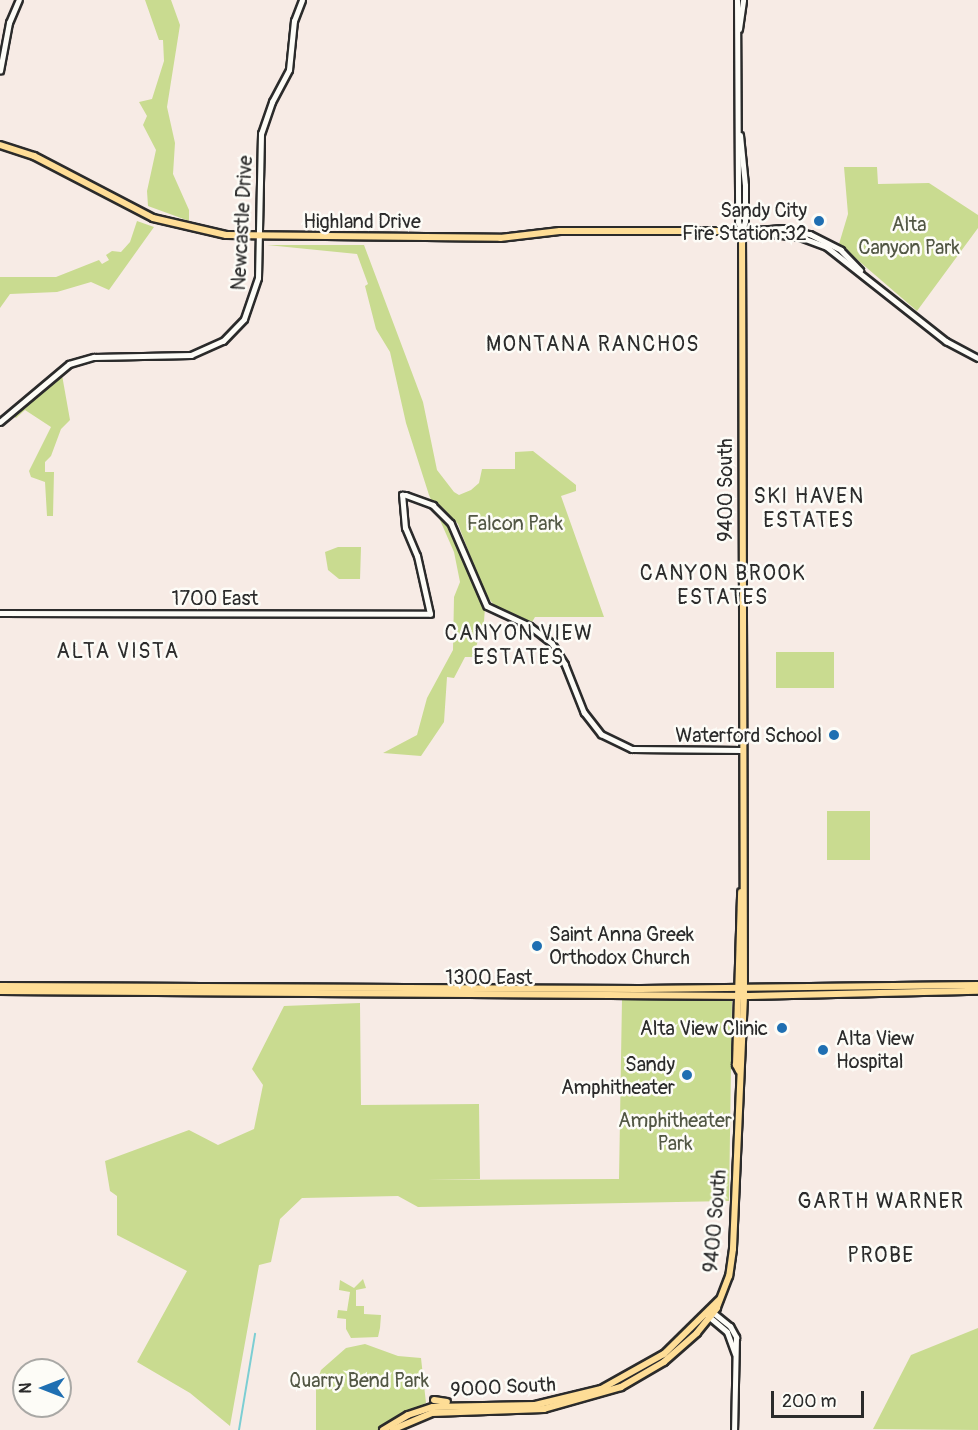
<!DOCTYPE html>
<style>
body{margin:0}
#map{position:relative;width:978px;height:1430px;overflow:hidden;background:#f7ebe5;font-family:Pangolin,sans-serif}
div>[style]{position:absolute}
.green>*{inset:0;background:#c9db90;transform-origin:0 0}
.stream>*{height:1.5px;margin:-0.75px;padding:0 0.75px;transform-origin:0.75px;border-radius:0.75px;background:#7cced3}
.roads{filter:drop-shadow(2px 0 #2b2b2b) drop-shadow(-2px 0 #2b2b2b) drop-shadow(0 2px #2b2b2b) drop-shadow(0 -2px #2b2b2b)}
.tertiary>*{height:4.5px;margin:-2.25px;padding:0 2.25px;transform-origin:2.25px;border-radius:2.25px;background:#fdfcf7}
.secondary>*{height:5px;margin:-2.5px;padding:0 2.5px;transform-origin:2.5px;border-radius:2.5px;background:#fdfcf7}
.primary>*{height:6px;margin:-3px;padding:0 3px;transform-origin:3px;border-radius:3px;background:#fedd96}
.dots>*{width:16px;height:16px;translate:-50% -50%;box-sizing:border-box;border:3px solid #fdfcf7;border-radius:50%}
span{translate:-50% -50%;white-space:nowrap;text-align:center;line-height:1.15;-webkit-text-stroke:5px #fdfcf7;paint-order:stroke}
.poi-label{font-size:20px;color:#2b2b2b}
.right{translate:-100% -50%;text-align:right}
.left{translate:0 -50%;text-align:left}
.street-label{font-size:20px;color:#2b2b2b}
.park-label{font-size:20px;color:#525744}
.neighbourhood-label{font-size:21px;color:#2b2b2b;letter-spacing:1.5px}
.north{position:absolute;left:12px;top:1358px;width:60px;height:60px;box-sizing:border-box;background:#fdfcf7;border:2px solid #a9a8a5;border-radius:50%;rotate:270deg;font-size:16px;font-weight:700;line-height:24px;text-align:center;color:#2b2b2b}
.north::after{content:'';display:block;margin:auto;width:21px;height:27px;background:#1f6fb2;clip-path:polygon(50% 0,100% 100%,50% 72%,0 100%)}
.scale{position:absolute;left:771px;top:1391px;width:93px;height:27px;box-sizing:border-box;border:3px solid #2b2b2b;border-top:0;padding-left:8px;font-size:18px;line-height:21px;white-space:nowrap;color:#2b2b2b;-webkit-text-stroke:4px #fdfcf7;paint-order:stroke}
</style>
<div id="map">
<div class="green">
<div style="clip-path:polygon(145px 0,171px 0,180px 25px,167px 107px,175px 143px,173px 174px,189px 210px,189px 221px,148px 206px,147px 191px,156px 150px,143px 125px,147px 116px,139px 102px,152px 99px,164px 61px,163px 40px,159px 40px)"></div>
<div style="clip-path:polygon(844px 167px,877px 167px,878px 184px,929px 183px,978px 215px,978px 228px,917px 311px,839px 244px,848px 214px)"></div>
<div style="clip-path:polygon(137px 221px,154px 227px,109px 290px,91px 282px,57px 292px,10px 294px,0 308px,0 277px,56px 277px,99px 260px,102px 264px,109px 260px,106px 255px,112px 251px,121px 252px,130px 242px)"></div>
<div style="clip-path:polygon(267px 245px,364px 245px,423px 402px,437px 470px,454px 492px,459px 495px,471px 490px,479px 483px,482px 469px,515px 469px,515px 452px,533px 451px,576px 485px,576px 491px,561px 496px,604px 617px,535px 617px,532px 622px,495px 606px,485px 594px,458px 524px,441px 506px,485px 608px,484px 621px,473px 657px,465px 657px,454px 678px,447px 677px,444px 722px,421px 756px,383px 753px,417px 735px,427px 698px,453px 650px,454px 597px,460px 582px,454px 552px,429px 495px,406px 423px,390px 352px,376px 329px,365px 286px,368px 284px,357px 254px)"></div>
<div style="clip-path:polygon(62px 375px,70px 420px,61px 429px,51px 456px,45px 462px,45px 472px,54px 472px,53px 516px,47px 516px,45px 482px,31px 477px,29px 471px,51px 427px,25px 410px,16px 418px,13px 416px)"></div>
<div style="clip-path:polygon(338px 547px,361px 547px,360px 579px,339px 579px,328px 570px,325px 552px)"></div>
<div style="left:776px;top:652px;width:58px;height:36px"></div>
<div style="left:827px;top:811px;width:43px;height:49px"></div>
<div style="clip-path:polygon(622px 999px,732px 1001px,729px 1201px,418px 1207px,398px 1196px,302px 1198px,280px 1219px,271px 1262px,259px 1265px,230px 1426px,190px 1393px,137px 1362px,187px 1271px,117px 1235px,117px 1196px,110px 1191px,105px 1161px,189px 1130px,218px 1145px,254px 1129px,263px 1085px,252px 1069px,284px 1006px,360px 1003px,361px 1105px,479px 1104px,480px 1179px,426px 1180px,619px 1179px)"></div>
<div style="clip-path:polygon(363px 1279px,366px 1288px,356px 1290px,356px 1306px,364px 1306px,364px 1314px,381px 1315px,380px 1328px,378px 1337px,351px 1338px,346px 1329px,346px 1319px,337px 1318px,338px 1310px,347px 1311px,350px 1292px,339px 1290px,340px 1280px,354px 1288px)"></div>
<div style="clip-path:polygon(978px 1328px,978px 1430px,873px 1429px,911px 1355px)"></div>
<div style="clip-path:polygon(365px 1344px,398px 1356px,421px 1358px,426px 1403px,377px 1430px,316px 1430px,316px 1385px,321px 1370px,346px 1348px)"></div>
</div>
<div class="stream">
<div style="left:239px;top:1430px;width:97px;rotate:-80.5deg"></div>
</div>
<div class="roads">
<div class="tertiary">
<div style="left:0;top:71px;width:49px;rotate:-79.4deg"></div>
<div style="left:9px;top:23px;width:25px;rotate:-67deg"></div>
<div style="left:742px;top:231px;width:58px;rotate:5.9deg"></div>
<div style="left:800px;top:237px;width:29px;rotate:20deg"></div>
<div style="left:827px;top:247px;width:152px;rotate:38.3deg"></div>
<div style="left:946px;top:341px;width:36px;rotate:28deg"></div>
<div style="left:742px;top:231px;width:41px;rotate:-4.2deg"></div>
<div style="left:783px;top:228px;width:28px;rotate:13deg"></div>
<div style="left:810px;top:234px;width:35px;rotate:27deg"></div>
<div style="left:841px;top:250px;width:28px;rotate:46deg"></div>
<div style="left:0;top:422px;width:90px;rotate:-40deg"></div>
<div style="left:69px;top:364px;width:26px;rotate:-16deg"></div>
<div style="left:94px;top:357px;width:97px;rotate:-1.2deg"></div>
<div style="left:191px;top:355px;width:35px;rotate:-24deg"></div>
<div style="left:223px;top:341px;width:30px;rotate:-46deg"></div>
<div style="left:244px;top:319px;width:43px;rotate:-71.1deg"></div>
<div style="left:258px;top:278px;width:144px;rotate:-88.8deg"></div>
<div style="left:261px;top:134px;width:34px;rotate:-71deg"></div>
<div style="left:272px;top:102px;width:36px;rotate:-62deg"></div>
<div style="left:289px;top:70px;width:49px;rotate:-84.2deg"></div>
<div style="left:294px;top:21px;width:22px;rotate:-69deg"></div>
<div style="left:0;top:613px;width:430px;rotate:0.1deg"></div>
<div style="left:430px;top:614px;width:59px;rotate:-102.6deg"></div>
<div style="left:417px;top:556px;width:30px;rotate:-113deg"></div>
<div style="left:405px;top:528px;width:33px;rotate:-95deg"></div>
<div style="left:402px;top:495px;width:4px"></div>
<div style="left:406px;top:495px;width:29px;rotate:20deg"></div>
<div style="left:433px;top:505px;width:25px;rotate:45deg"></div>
<div style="left:451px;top:523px;width:90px;rotate:66.6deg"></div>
<div style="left:487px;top:606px;width:47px;rotate:24.9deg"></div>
<div style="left:530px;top:626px;width:28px;rotate:38deg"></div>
<div style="left:552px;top:643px;width:25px;rotate:58deg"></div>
<div style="left:565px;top:664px;width:52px;rotate:68.4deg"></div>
<div style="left:584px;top:712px;width:28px;rotate:52deg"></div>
<div style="left:601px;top:734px;width:34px;rotate:26deg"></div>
<div style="left:632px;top:749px;width:110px;rotate:0.5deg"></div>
</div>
<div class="secondary">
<div style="left:737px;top:0;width:222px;rotate:89.7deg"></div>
<div style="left:738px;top:222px;width:10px;rotate:66deg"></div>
<div style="left:739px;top:29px;width:29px;rotate:-82deg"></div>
<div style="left:740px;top:135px;width:50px;rotate:84.3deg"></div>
<div style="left:745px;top:185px;width:36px;rotate:90deg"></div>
<div style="left:745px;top:221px;width:10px;rotate:107deg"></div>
<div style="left:710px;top:1310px;width:26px;rotate:39deg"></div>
<div style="left:730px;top:1326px;width:13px;rotate:61deg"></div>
<div style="left:736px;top:1337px;width:93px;rotate:91.2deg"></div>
<div style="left:707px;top:1315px;width:26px;rotate:40deg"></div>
<div style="left:727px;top:1332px;width:23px;rotate:70deg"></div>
</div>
<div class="primary">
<div style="left:0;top:145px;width:36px;rotate:18deg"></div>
<div style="left:34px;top:156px;width:134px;rotate:27.5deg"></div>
<div style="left:153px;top:218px;width:75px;rotate:13.1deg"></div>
<div style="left:226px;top:235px;width:274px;rotate:0.6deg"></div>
<div style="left:500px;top:238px;width:60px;rotate:-6.7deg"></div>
<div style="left:560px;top:231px;width:182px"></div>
<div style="left:742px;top:231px;width:765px;rotate:89.85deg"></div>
<div style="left:744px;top:996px;width:253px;rotate:92.5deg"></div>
<div style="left:733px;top:1249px;width:27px;rotate:98deg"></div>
<div style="left:729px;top:1276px;width:34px;rotate:111deg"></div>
<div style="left:717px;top:1308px;width:32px;rotate:129deg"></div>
<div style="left:697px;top:1333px;width:44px;rotate:138.7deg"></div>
<div style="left:664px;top:1362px;width:50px;rotate:149.8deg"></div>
<div style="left:621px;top:1387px;width:80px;rotate:164.1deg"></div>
<div style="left:544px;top:1409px;width:112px;rotate:178deg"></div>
<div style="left:432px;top:1413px;width:43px;rotate:157deg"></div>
<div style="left:0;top:986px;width:641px;rotate:0.27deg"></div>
<div style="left:641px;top:989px;width:337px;rotate:-0.7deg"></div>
<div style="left:0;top:991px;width:749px;rotate:0.38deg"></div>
<div style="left:749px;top:996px;width:229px;rotate:-1.3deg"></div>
<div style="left:739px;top:1071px;width:7px;rotate:-117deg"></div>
<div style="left:736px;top:1065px;width:173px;rotate:-88.3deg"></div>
<div style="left:434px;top:1400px;width:13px;rotate:9deg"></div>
<div style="left:383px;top:1430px;width:29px;rotate:-31deg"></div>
<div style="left:408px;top:1415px;width:26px;rotate:-18deg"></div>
<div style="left:433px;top:1407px;width:102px;rotate:-1.1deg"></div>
<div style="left:535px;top:1405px;width:68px;rotate:-13.6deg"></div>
<div style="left:601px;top:1389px;width:72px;rotate:-29.1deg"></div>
<div style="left:664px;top:1354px;width:77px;rotate:-44.5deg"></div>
</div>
</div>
<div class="dots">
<div style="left:819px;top:221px;background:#1f6fb2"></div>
<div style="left:834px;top:735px;background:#1f6fb2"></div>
<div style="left:537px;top:946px;background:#1f6fb2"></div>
<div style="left:782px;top:1028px;background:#1f6fb2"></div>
<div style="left:823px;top:1050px;background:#1f6fb2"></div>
<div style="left:687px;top:1075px;background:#1f6fb2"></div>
</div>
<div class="poi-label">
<span class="right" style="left:807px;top:222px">Sandy City<br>Fire Station 32</span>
<span class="right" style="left:822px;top:735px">Waterford School</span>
<span class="left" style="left:549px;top:946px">Saint Anna Greek<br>Orthodox Church</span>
<span class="right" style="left:768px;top:1028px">Alta View Clinic</span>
<span class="left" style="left:836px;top:1050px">Alta View<br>Hospital</span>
<span class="right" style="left:675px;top:1076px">Sandy<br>Amphitheater</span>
</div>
<div class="street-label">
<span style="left:362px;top:221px">Highland Drive</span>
<span style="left:242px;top:223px;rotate:-87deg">Newcastle Drive</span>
<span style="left:725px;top:490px;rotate:-90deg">9400 South</span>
<span style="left:215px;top:598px">1700 East</span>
<span style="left:489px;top:977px">1300 East</span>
<span style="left:715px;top:1221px;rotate:-85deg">9400 South</span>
<span style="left:503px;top:1387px;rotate:-3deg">9000 South</span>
</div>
<div class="park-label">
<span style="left:909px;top:236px">Alta<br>Canyon Park</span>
<span style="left:515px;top:523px">Falcon Park</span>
<span style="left:675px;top:1132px">Amphitheater<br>Park</span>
<span style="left:359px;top:1380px">Quarry Bend Park</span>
</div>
<div class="neighbourhood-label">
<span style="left:593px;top:345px">MONTANA RANCHOS</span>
<span style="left:809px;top:509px">SKI HAVEN<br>ESTATES</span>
<span style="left:723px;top:586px">CANYON BROOK<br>ESTATES</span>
<span style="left:519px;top:646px">CANYON VIEW<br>ESTATES</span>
<span style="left:118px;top:652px">ALTA VISTA</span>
<span style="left:881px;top:1202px">GARTH WARNER</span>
<span style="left:881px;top:1256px">PROBE</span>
</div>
<div class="north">N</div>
<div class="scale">200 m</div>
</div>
